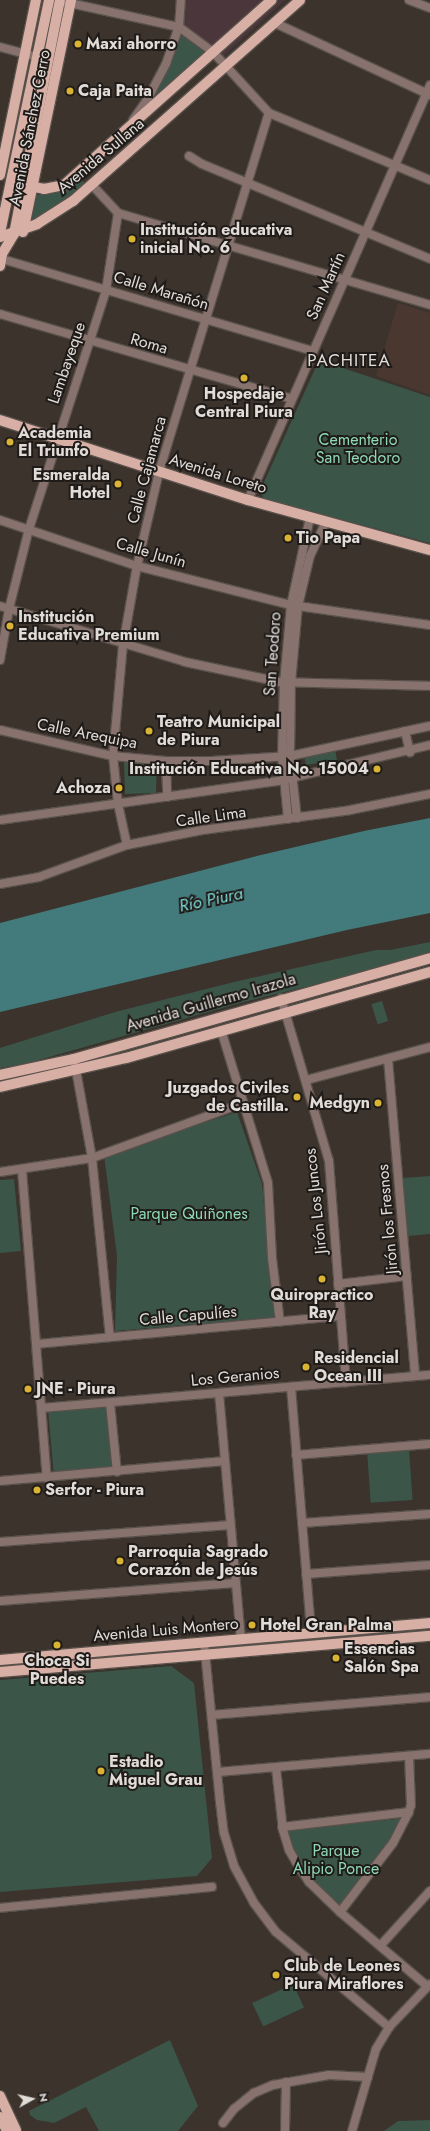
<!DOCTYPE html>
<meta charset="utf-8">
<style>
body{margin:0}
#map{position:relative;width:430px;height:2131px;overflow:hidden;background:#3b332c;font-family:Jost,sans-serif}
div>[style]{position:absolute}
.commercial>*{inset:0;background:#4a363b}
.education>*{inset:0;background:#4a3730}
.green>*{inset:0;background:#3b5548;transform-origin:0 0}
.water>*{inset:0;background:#437b7c}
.roads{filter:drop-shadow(1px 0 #59514b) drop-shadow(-1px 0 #59514b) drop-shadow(0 1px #59514b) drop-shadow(0 -1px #59514b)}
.minor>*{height:8px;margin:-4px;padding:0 4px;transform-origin:4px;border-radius:4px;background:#87726d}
.major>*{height:10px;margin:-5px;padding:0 5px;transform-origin:5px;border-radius:5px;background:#d8afa4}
.dots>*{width:11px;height:11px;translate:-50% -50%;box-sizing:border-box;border:2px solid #1f1b18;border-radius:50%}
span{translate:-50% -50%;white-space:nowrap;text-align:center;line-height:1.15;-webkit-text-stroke:4px #1f1b18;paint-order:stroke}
.poi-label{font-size:16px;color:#e1dcd8;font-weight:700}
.left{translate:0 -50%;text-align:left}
.right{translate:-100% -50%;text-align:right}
.street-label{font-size:16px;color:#e1dcd8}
.park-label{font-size:16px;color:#8fdab6}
.neighbourhood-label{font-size:17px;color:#e1dcd8;letter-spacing:1px}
.water-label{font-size:17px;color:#7edcdd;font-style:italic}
.north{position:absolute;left:12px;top:2079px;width:40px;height:40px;-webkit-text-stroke:3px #1f1b18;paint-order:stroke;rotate:82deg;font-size:11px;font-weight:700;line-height:16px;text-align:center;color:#e1dcd8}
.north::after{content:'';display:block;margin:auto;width:14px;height:18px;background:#e1dcd8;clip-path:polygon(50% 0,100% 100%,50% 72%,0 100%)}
</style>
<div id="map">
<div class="commercial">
<div style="clip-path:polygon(181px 0,285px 0,216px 63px,183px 24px)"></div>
</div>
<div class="education">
<div style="clip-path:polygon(398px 303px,430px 313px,430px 395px,376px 376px)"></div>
</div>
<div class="green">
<div style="clip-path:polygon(179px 27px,213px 52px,124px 133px,147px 100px)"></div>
<div style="clip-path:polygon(79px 177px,86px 185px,48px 214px,31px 223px,37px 195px,61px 190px)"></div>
<div style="clip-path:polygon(319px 360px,430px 397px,430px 543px,264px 499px,260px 491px)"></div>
<div style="clip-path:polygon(335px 749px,337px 760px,306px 765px,304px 756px)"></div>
<div style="clip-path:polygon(124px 762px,157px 765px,156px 793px,125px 794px)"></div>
<div style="clip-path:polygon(430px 942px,430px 956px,244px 1002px,28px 1063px,0 1068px,0 1048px,115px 1012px,238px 981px,376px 950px,390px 950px)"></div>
<div style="left:382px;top:1001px;width:21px;height:11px;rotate:73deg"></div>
<div style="clip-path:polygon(237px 1112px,262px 1184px,275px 1317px,115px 1331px,117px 1256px,104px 1155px)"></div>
<div style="clip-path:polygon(430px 1176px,430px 1234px,408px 1236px,403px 1178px)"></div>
<div style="clip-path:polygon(14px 1179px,21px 1251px,0 1253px,0 1180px)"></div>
<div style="left:108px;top:1406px;width:63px;height:60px;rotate:85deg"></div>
<div style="left:409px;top:1449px;width:51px;height:42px;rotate:86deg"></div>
<div style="clip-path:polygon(171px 1666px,194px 1683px,212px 1858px,197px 1876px,0 1892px,0 1680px)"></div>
<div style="clip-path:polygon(407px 1818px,340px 1912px,309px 1882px,283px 1830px)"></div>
<div style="left:293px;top:1984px;width:26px;height:45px;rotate:65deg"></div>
<div style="clip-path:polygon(170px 2040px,198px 2106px,178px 2131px,99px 2131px,86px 2107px,54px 2123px,37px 2120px,30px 2115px,29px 2111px)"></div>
<div style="clip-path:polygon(430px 2120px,430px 2131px,384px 2131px,398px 2121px)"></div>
</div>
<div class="water">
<div style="clip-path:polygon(430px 818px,430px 913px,347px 930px,0 1012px,0 923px,261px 855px,364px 831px)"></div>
</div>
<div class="roads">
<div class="minor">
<div style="left:409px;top:0;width:22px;rotate:21deg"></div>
<div style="left:65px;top:2px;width:117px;rotate:12.4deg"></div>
<div style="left:179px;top:27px;width:42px;rotate:36.3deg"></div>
<div style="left:213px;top:52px;width:83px;rotate:47.4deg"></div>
<div style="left:269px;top:113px;width:174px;rotate:22.6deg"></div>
<div style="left:275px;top:23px;width:171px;rotate:24.9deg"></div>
<div style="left:0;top:47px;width:39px;rotate:15deg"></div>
<div style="left:133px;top:120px;width:24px;rotate:-55deg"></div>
<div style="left:147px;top:100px;width:41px;rotate:-62.2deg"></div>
<div style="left:166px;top:64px;width:39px;rotate:-71deg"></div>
<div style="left:179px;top:27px;width:27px;rotate:-86deg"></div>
<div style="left:189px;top:156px;width:15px;rotate:32deg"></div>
<div style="left:202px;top:164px;width:247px;rotate:22.6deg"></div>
<div style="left:92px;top:185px;width:38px;rotate:47deg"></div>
<div style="left:118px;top:213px;width:325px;rotate:16.4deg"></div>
<div style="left:2px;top:259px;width:324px;rotate:16.5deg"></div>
<div style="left:0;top:314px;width:304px;rotate:16.2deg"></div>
<div style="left:248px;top:500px;width:453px;rotate:-66.3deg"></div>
<div style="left:0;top:520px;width:145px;rotate:18.6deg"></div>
<div style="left:137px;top:566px;width:159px;rotate:14.2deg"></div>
<div style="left:291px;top:605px;width:140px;rotate:8.2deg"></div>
<div style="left:0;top:606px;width:193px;rotate:16.8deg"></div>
<div style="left:185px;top:662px;width:97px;rotate:11.9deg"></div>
<div style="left:280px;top:682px;width:150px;rotate:1.5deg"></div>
<div style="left:0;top:660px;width:52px;rotate:-80deg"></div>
<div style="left:9px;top:609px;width:82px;rotate:-76deg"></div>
<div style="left:29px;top:529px;width:251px;rotate:-72.1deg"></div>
<div style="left:106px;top:290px;width:78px;rotate:-81.1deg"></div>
<div style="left:0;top:730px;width:116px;rotate:13deg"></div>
<div style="left:113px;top:756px;width:53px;rotate:5.4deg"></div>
<div style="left:166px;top:761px;width:45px"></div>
<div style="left:211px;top:761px;width:79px;rotate:-3.6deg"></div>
<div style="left:290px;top:756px;width:143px;rotate:-12.1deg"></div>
<div style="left:405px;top:731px;width:22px;rotate:77deg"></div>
<div style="left:166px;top:761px;width:36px;rotate:88deg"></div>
<div style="left:297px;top:818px;width:62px;rotate:-96.4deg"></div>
<div style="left:290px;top:756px;width:73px;rotate:-89.2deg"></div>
<div style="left:291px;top:683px;width:77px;rotate:-84.8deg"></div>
<div style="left:298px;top:606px;width:51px;rotate:-76.5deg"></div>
<div style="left:310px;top:556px;width:38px;rotate:-65deg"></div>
<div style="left:288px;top:819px;width:62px;rotate:-95.5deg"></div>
<div style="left:282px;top:757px;width:74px;rotate:-88.5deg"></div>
<div style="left:284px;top:683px;width:78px;rotate:-84.9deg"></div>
<div style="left:291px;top:605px;width:90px;rotate:-77.8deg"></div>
<div style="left:0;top:820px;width:286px;rotate:-8deg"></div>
<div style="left:283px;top:780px;width:151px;rotate:-13.4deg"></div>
<div style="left:127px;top:845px;width:42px;rotate:-102.4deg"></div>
<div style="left:118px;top:804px;width:48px;rotate:-95.9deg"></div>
<div style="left:113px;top:756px;width:111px;rotate:-84.9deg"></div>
<div style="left:123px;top:645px;width:80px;rotate:-80deg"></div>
<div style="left:137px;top:566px;width:97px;rotate:-76.8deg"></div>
<div style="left:159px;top:472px;width:375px;rotate:-73deg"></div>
<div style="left:0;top:884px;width:40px;rotate:-10deg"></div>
<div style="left:39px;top:877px;width:94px;rotate:-20deg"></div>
<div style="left:127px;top:845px;width:77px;rotate:-11.2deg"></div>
<div style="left:203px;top:830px;width:148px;rotate:-7.7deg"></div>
<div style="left:350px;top:810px;width:82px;rotate:-11.3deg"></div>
<div style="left:281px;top:998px;width:170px;rotate:73.6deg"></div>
<div style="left:329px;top:1161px;width:222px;rotate:85.6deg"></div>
<div style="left:221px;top:1030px;width:160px;rotate:72.9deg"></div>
<div style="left:268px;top:1183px;width:75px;rotate:86.9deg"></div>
<div style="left:272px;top:1258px;width:64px;rotate:82.9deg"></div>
<div style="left:74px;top:1059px;width:101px;rotate:79.7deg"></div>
<div style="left:92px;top:1158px;width:180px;rotate:84.3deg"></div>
<div style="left:388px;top:1059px;width:318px;rotate:85.1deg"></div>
<div style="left:306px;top:1080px;width:128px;rotate:-14.9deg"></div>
<div style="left:22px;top:1170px;width:309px;rotate:85.4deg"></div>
<div style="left:0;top:1172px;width:93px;rotate:-8.7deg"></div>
<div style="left:92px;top:1158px;width:161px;rotate:-20deg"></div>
<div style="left:338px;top:1284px;width:69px;rotate:-6.6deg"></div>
<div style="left:37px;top:1344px;width:305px;rotate:-5.3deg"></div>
<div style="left:291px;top:1387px;width:246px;rotate:85.3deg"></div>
<div style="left:219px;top:1393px;width:247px;rotate:84.9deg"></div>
<div style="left:110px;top:1403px;width:69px;rotate:84.2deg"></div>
<div style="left:43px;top:1408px;width:388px;rotate:-4.9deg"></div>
<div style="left:296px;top:1455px;width:134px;rotate:-4.7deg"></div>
<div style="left:0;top:1481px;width:226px;rotate:-5.1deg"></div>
<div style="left:302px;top:1523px;width:128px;rotate:-4deg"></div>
<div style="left:0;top:1542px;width:231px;rotate:-4.2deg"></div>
<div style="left:306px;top:1574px;width:124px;rotate:-4.2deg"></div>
<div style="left:0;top:1601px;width:236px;rotate:-4.4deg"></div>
<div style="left:204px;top:1642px;width:161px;rotate:84.3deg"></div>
<div style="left:220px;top:1802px;width:31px;rotate:83deg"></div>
<div style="left:224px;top:1833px;width:34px;rotate:73deg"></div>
<div style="left:234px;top:1866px;width:42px;rotate:61.6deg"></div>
<div style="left:254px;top:1903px;width:36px;rotate:53deg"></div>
<div style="left:276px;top:1932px;width:148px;rotate:40.1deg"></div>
<div style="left:212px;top:1715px;width:219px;rotate:-4.7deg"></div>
<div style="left:276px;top:1768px;width:62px;rotate:83.6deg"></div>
<div style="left:283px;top:1830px;width:21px;rotate:73deg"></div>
<div style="left:289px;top:1850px;width:20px;rotate:60deg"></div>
<div style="left:299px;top:1867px;width:18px;rotate:56deg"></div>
<div style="left:309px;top:1882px;width:43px;rotate:44.1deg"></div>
<div style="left:340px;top:1912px;width:114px;rotate:40.4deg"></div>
<div style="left:218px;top:1772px;width:213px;rotate:-4.9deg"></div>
<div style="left:282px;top:1827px;width:128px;rotate:-6.7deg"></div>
<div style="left:0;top:1908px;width:213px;rotate:-5.7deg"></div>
<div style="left:340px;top:1912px;width:87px;rotate:-52.5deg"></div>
<div style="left:393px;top:1843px;width:33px;rotate:-63deg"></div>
<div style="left:408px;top:1814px;width:9px;rotate:-72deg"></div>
<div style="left:411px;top:1805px;width:49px;rotate:-92.3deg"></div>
<div style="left:381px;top:1945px;width:73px;rotate:-47.8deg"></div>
<div style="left:223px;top:2123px;width:18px;rotate:-52deg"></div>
<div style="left:234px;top:2109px;width:26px;rotate:-39deg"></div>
<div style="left:254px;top:2093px;width:21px;rotate:-23deg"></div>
<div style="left:273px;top:2085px;width:57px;rotate:-10.1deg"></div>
<div style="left:329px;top:2075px;width:39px;rotate:3deg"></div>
<div style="left:285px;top:2131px;width:49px;rotate:-88.8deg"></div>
<div style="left:352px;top:2131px;width:85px;rotate:-73.7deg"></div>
<div style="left:376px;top:2049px;width:26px;rotate:-59deg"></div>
<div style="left:389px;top:2027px;width:59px;rotate:-46.4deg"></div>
</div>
<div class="major">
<div style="left:0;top:175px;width:179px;rotate:-78.4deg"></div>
<div style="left:11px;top:183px;width:34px;rotate:10deg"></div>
<div style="left:44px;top:189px;width:20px;rotate:-11deg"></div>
<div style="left:64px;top:185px;width:278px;rotate:-41.7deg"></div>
<div style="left:23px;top:232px;width:237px;rotate:-78.3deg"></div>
<div style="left:0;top:233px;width:238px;rotate:-78.1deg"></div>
<div style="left:0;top:237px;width:39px;rotate:-19deg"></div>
<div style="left:37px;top:224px;width:43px;rotate:-32.6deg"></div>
<div style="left:73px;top:201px;width:303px;rotate:-41.5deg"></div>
<div style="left:0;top:266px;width:12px;rotate:-81deg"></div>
<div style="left:2px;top:254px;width:23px;rotate:-59deg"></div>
<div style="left:14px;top:234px;width:238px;rotate:-78.9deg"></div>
<div style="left:0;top:420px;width:261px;rotate:17.9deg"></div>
<div style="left:248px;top:500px;width:189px;rotate:15.4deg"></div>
<div style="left:0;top:1075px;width:76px;rotate:-12.2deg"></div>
<div style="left:74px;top:1059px;width:370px;rotate:-15.8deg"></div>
<div style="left:0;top:1087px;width:129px;rotate:-13deg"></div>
<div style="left:126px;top:1058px;width:316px;rotate:-15.8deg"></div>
<div style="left:0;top:1660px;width:432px;rotate:-4.9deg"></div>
<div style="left:0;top:1672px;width:432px;rotate:-4.8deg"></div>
<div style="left:0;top:2096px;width:38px;rotate:65deg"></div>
<div style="left:0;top:2117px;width:16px;rotate:63deg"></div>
</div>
</div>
<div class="dots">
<div style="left:78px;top:44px;background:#dab333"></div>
<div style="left:70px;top:91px;background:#dab333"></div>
<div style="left:132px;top:239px;background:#dab333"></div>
<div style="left:244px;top:378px;background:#dab333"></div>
<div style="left:10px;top:442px;background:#dab333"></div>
<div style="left:118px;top:484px;background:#dab333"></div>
<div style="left:288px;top:538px;background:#dab333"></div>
<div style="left:10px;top:626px;background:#dab333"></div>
<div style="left:149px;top:731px;background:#dab333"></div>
<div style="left:377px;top:769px;background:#dab333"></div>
<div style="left:119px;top:788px;background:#dab333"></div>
<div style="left:297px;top:1097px;background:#dab333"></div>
<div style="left:378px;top:1103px;background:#dab333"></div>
<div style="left:322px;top:1279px;background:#dab333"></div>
<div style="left:306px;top:1367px;background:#dab333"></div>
<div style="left:28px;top:1389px;background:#dab333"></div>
<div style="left:37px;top:1490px;background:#dab333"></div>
<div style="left:120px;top:1561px;background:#dab333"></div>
<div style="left:252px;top:1625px;background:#dab333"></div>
<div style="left:57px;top:1645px;background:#dab333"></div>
<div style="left:336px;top:1658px;background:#dab333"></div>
<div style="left:101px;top:1771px;background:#dab333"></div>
<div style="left:276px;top:1975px;background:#dab333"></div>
</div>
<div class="poi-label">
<span class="left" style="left:86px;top:44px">Maxi ahorro</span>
<span class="left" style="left:78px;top:91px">Caja Paita</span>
<span class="left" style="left:140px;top:239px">Institución educativa<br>inicial No. 6</span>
<span style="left:244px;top:403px">Hospedaje<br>Central Piura</span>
<span class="left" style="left:18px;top:442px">Academia<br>El Triunfo</span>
<span class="right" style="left:110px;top:484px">Esmeralda<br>Hotel</span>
<span class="left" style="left:296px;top:538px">Tio Papa</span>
<span class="left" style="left:18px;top:626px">Institución<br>Educativa Premium</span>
<span class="left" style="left:157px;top:731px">Teatro Municipal<br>de Piura</span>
<span class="right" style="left:369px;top:769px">Institución Educativa No. 15004</span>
<span class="right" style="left:111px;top:788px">Achoza</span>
<span class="right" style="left:289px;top:1097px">Juzgados Civiles<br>de Castilla.</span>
<span class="right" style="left:370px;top:1103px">Medgyn</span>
<span style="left:322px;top:1304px">Quiropractico<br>Ray</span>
<span class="left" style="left:314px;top:1367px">Residencial<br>Ocean III</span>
<span class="left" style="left:36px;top:1389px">JNE - Piura</span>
<span class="left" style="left:45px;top:1490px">Serfor - Piura</span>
<span class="left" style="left:128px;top:1561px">Parroquia Sagrado<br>Corazón de Jesús</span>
<span class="left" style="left:260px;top:1625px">Hotel Gran Palma</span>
<span class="left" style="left:344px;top:1658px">Essencias<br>Salón Spa</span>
<span style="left:57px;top:1670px">Choca Si<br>Puedes</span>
<span class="left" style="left:109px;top:1771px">Estadio<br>Miguel Grau</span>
<span class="left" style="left:284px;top:1975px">Club de Leones<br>Piura Miraflores</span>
</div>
<div class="street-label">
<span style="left:30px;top:128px;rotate:-79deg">Avenida Sánchez Cerro</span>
<span style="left:101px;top:156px;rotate:-40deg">Avenida Sullana</span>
<span style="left:326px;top:286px;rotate:-66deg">San Martín</span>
<span style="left:161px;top:291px;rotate:17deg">Calle Marañón</span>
<span style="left:149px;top:344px;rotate:16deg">Roma</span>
<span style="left:67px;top:363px;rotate:-71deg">Lambayeque</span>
<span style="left:147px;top:470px;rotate:-75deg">Calle Cajamarca</span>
<span style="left:218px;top:474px;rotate:17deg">Avenida Loreto</span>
<span style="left:151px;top:553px;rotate:16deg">Calle Junín</span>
<span style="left:273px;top:654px;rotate:-86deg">San Teodoro</span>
<span style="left:87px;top:734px;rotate:11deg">Calle Arequipa</span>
<span style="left:211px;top:817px;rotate:-8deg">Calle Lima</span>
<span style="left:211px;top:1003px;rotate:-16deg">Avenida Guillermo Irazola</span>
<span style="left:316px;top:1201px;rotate:-96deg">Jirón Los Juncos</span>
<span style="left:388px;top:1219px;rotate:-95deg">Jirón los Fresnos</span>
<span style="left:188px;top:1316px;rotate:-5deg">Calle Capulíes</span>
<span style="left:235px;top:1377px;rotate:-5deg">Los Geranios</span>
<span style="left:166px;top:1630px;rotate:-5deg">Avenida Luis Montero</span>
</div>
<div class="park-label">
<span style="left:358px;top:449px">Cementerio<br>San Teodoro</span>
<span style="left:189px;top:1214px">Parque Quiñones</span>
<span style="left:336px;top:1860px">Parque<br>Alipio Ponce</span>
</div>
<div class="neighbourhood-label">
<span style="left:349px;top:361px">PACHITEA</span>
</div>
<div class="water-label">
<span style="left:211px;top:900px;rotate:-12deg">Río Piura</span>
</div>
<div class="north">N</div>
</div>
